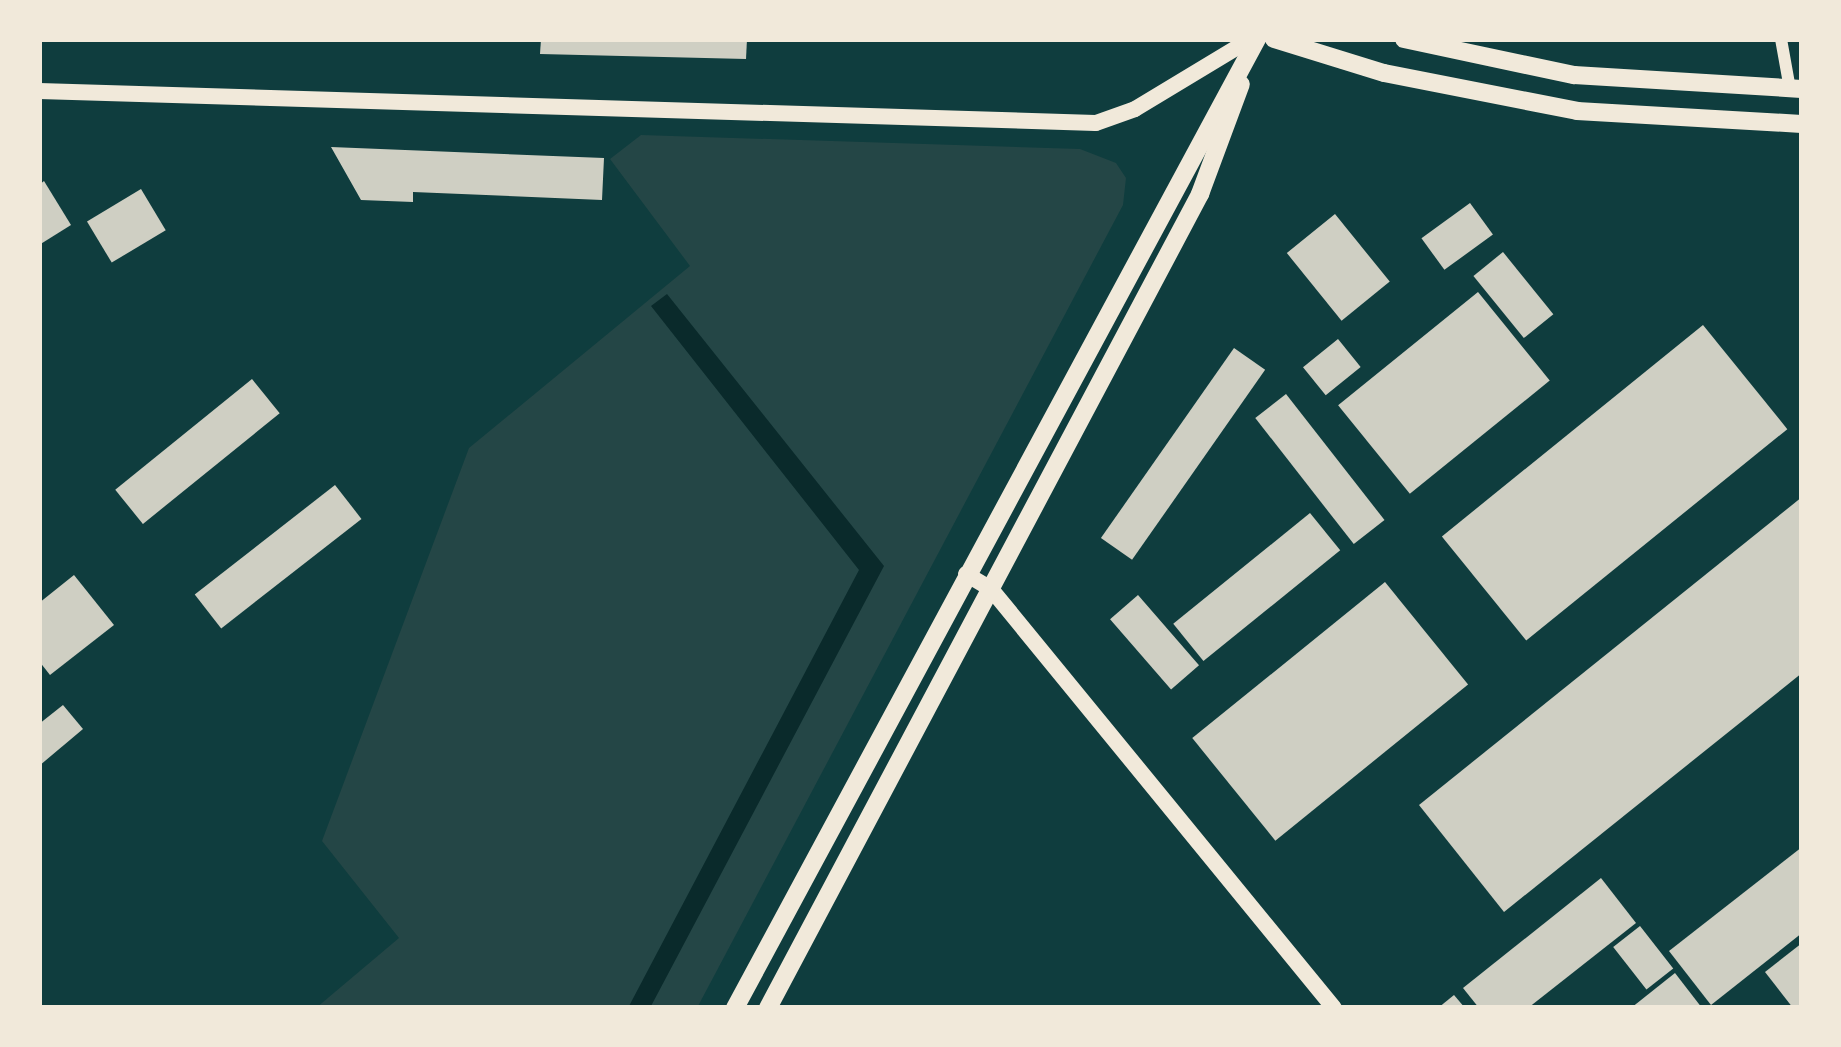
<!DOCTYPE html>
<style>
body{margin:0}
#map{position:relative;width:1841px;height:1047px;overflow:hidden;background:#0f3d3e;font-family:Manrope,sans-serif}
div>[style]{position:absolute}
.green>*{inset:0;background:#244646}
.water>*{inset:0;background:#0a2a2b}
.building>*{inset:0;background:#cfcfc3;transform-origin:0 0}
.minor>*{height:12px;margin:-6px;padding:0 6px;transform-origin:6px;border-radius:6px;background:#f1e9da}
.tertiary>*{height:16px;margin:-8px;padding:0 8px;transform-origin:8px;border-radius:8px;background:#f1e9da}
.secondary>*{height:18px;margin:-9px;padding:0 9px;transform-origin:9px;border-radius:9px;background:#f1e9da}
span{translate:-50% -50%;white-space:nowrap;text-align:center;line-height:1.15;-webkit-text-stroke:9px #f1e9da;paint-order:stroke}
.frame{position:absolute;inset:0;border:42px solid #f1e9da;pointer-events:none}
</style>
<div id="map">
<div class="green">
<div style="clip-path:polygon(641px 135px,1080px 149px,1116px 163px,1126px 178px,1123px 205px,697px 1008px,316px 1008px,399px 938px,322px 841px,469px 448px,690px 266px,610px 159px)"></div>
</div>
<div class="water">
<div style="clip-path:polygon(667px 294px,884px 566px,650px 1008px,628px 1008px,859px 570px,651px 306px)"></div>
</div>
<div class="building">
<div style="clip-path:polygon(541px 39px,747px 39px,746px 59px,540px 54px)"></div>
<div style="clip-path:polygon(331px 147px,604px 158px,602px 200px,413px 192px,413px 202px,361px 200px)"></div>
<div style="clip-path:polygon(44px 181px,71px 225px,39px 245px,39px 185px)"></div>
<div style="left:141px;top:189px;width:48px;height:63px;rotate:59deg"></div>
<div style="left:1470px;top:203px;width:39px;height:60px;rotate:54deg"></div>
<div style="left:1335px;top:214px;width:87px;height:62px;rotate:51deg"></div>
<div style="left:1503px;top:252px;width:80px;height:38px;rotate:51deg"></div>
<div style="left:1478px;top:292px;width:114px;height:180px;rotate:51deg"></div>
<div style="left:1703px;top:325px;width:134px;height:336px;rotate:51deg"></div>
<div style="left:1338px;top:339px;width:36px;height:45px;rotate:51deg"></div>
<div style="left:1234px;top:348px;width:38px;height:232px;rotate:35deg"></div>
<div style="left:252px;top:379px;width:44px;height:176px;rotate:51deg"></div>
<div style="left:1286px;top:394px;width:160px;height:39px;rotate:52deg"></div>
<div style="left:335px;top:485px;width:43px;height:178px;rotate:52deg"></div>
<div style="clip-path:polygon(1802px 497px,1802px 673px,1504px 912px,1419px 805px)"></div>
<div style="left:1310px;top:513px;width:48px;height:176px;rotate:51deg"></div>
<div style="clip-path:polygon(74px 575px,114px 625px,50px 675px,39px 661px,39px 603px)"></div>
<div style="left:1385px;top:582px;width:132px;height:248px;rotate:51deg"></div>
<div style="left:1138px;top:595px;width:93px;height:37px;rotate:49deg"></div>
<div style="clip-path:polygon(63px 705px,83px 729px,39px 766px,39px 724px)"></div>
<div style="clip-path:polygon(1802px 847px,1802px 933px,1711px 1005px,1669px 951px)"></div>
<div style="clip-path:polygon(1601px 878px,1636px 923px,1528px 1008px,1479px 1008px,1463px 988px)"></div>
<div style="left:1640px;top:926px;width:54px;height:34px;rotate:52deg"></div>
<div style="clip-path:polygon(1802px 943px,1802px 1008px,1793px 1008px,1765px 972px)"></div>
<div style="clip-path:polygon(1675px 973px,1702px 1008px,1631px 1008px)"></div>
<div style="clip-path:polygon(1454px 995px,1465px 1008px,1438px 1008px)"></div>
</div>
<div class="minor">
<div style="left:1781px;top:39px;width:51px;rotate:79.8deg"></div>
</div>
<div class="tertiary">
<div style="left:39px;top:91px;width:1057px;rotate:1.73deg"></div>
<div style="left:1096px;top:123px;width:41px;rotate:-19.7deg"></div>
<div style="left:1135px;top:109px;width:135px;rotate:-31.1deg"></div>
<div style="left:966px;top:574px;width:29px;rotate:31deg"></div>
<div style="left:991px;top:589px;width:541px;rotate:50.7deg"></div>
</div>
<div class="secondary">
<div style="left:1274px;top:39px;width:115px;rotate:17.2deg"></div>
<div style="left:1384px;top:73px;width:197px;rotate:11.1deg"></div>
<div style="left:1577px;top:111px;width:225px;rotate:3.3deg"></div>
<div style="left:1404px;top:39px;width:174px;rotate:12deg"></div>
<div style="left:1574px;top:75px;width:228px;rotate:3.5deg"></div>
<div style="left:735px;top:1008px;width:1101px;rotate:-61.69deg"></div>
<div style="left:768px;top:1008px;width:922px;rotate:-62.04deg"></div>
<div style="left:1200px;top:194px;width:117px;rotate:-69.6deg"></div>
</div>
<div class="frame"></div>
</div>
